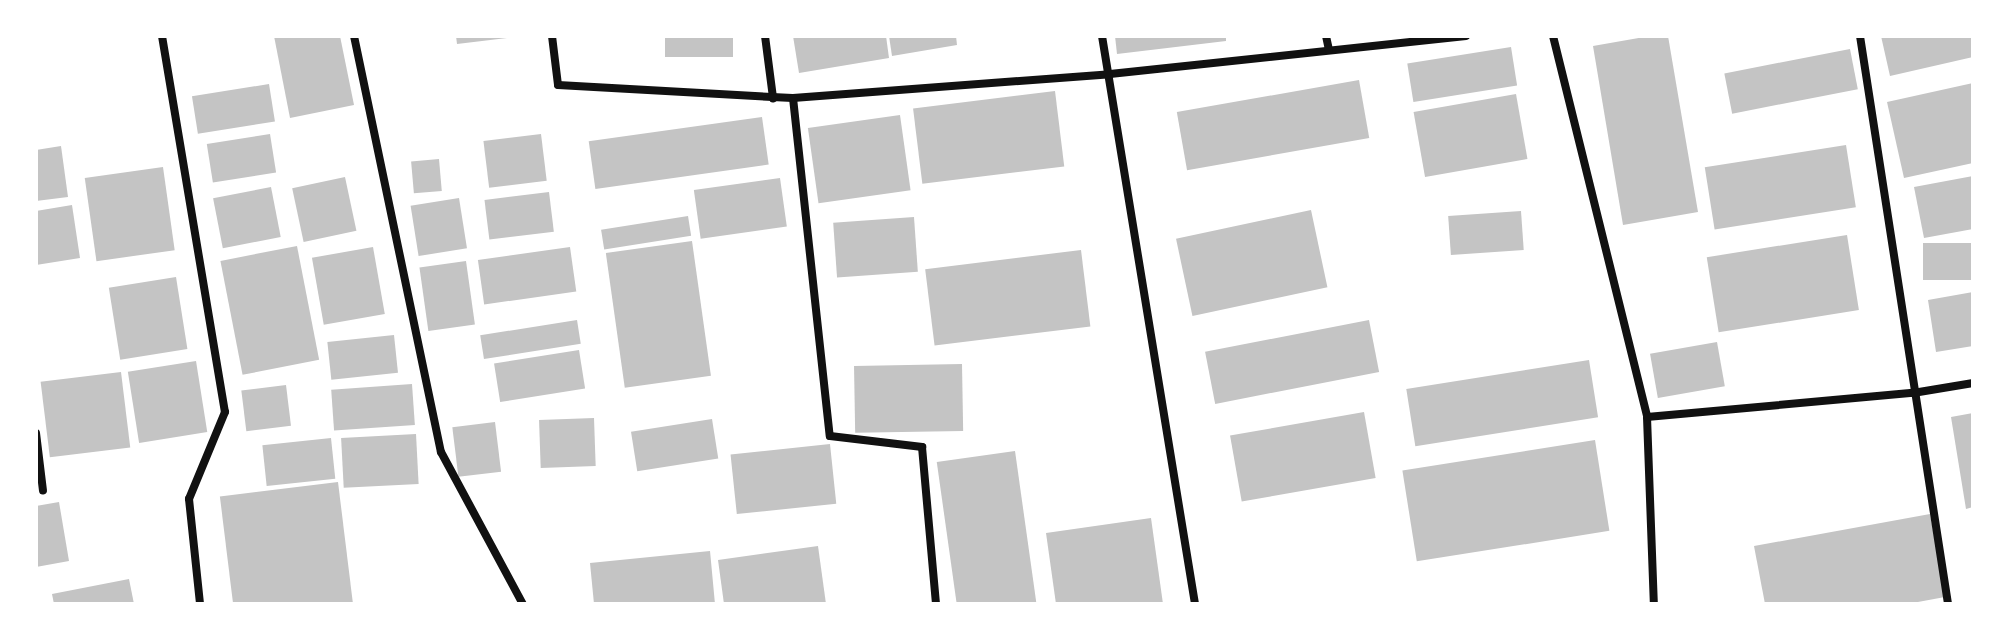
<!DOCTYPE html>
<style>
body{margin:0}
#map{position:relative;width:2009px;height:640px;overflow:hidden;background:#fff;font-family:Lora,serif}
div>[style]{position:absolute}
.building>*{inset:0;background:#c4c4c4;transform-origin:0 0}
.minor>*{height:8px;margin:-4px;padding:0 4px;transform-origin:4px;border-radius:4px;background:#111}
span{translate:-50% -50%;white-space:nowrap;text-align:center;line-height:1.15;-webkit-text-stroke:8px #fff;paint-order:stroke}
.frame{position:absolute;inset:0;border:38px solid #fff;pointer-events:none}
</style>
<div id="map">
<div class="building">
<div style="clip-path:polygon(274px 36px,340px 36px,354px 105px,290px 118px)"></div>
<div style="clip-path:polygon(456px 36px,507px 36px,507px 38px,457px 44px)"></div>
<div style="left:665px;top:36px;width:68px;height:21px"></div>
<div style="clip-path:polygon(793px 36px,886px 36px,889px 58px,799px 73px)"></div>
<div style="clip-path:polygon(889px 36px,956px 36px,957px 45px,892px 56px)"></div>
<div style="clip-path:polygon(1115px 36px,1226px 36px,1226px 41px,1117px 54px)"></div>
<div style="clip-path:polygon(1650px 36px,1668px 36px,1698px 212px,1623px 225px,1593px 46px)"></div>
<div style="clip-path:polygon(1881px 36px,1973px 36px,1973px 57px,1890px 76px)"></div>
<div style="left:1511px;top:47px;width:39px;height:105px;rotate:81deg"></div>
<div style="left:1850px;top:49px;width:41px;height:128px;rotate:79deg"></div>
<div style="left:1359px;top:80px;width:59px;height:185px;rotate:80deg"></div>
<div style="clip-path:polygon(1973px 83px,1973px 163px,1904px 178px,1887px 102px)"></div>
<div style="left:269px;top:84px;width:38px;height:78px;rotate:81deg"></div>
<div style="left:1055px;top:91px;width:76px;height:143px;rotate:83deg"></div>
<div style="left:1516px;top:94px;width:66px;height:104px;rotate:80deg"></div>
<div style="left:900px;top:115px;width:76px;height:93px;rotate:82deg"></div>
<div style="left:762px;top:117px;width:48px;height:175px;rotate:82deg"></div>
<div style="left:270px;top:134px;width:39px;height:64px;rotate:81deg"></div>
<div style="left:541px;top:134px;width:47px;height:58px;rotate:83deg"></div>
<div style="left:1846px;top:145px;width:63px;height:143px;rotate:81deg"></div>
<div style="clip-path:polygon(61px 146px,68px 197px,36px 201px,36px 150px)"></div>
<div style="left:439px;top:159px;width:32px;height:28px;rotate:85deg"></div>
<div style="left:163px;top:167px;width:84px;height:79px;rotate:82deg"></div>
<div style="clip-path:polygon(1973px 176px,1973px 229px,1924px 238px,1914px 187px)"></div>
<div style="left:345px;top:177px;width:55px;height:54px;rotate:78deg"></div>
<div style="left:780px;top:178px;width:49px;height:87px;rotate:82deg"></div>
<div style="left:271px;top:187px;width:51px;height:59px;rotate:79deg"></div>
<div style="left:549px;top:192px;width:40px;height:65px;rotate:83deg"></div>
<div style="left:459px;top:198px;width:51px;height:49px;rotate:81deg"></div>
<div style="clip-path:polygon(72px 205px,80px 258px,36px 265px,36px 211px)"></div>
<div style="left:1311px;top:210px;width:79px;height:138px;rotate:78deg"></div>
<div style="left:1521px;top:211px;width:39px;height:73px;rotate:86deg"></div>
<div style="left:688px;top:216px;width:20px;height:88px;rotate:81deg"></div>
<div style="left:914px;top:217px;width:55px;height:81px;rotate:86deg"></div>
<div style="left:1847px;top:235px;width:76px;height:142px;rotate:81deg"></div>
<div style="left:692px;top:241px;width:136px;height:87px;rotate:82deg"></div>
<div style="left:1973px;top:243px;width:37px;height:50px;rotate:90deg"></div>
<div style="left:297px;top:246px;width:116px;height:78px;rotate:79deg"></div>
<div style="left:373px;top:247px;width:68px;height:62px;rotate:80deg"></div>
<div style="left:570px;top:247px;width:45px;height:93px;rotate:82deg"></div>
<div style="left:1081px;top:250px;width:77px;height:157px;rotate:83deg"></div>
<div style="left:466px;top:261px;width:64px;height:47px;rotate:82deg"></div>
<div style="left:176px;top:277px;width:73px;height:68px;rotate:81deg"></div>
<div style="clip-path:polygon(1973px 292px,1973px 346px,1936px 352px,1928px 300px)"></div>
<div style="left:577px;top:320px;width:24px;height:98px;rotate:81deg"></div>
<div style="left:1369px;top:320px;width:53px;height:167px;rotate:79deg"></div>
<div style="left:394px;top:335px;width:38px;height:67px;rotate:84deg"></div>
<div style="left:1717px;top:342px;width:45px;height:68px;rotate:80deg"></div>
<div style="left:579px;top:350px;width:39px;height:86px;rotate:81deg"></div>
<div style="left:1589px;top:360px;width:58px;height:185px;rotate:81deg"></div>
<div style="left:196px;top:361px;width:72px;height:69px;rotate:81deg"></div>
<div style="left:962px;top:364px;width:67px;height:108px;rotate:89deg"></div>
<div style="left:121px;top:372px;width:76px;height:81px;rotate:83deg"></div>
<div style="left:412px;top:384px;width:41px;height:81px;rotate:86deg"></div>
<div style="left:286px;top:385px;width:41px;height:45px;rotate:83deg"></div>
<div style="left:1364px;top:412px;width:67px;height:136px;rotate:80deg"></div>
<div style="clip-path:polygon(1973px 413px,1973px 507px,1966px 509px,1951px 417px)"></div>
<div style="left:594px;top:418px;width:48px;height:55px;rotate:88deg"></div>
<div style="left:712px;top:419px;width:40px;height:82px;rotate:81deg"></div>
<div style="left:495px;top:422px;width:50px;height:43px;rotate:83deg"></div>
<div style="left:416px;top:434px;width:50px;height:75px;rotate:87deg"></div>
<div style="left:331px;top:438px;width:41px;height:69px;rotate:84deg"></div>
<div style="left:1595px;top:440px;width:92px;height:195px;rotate:81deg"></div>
<div style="left:830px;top:444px;width:60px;height:100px;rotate:84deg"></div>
<div style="left:1015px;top:451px;width:155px;height:79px;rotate:82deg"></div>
<div style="left:338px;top:482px;width:123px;height:119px;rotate:83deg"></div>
<div style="clip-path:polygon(59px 502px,69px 561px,36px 567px,36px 506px)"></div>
<div style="clip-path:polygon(1930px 514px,1945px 597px,1907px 604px,1765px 604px,1754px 546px)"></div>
<div style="clip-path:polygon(1151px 518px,1163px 604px,1056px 604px,1046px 533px)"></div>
<div style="clip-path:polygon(818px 546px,826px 604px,724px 604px,718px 560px)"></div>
<div style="clip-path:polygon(710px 551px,715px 604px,594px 604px,590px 563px)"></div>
<div style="clip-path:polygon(129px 579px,134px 604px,54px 604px,52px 594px)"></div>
</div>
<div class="minor">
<div style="left:162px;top:36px;width:381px;rotate:80.5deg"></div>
<div style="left:225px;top:412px;width:94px;rotate:112.5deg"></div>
<div style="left:189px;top:499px;width:106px;rotate:84deg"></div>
<div style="left:354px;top:36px;width:425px;rotate:78.2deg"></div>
<div style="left:441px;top:452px;width:173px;rotate:61.7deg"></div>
<div style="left:552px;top:36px;width:49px;rotate:83deg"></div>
<div style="left:558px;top:85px;width:235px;rotate:3.2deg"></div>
<div style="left:793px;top:98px;width:318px;rotate:-4.3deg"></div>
<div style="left:1110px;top:74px;width:358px;rotate:-6.1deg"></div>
<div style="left:765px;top:36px;width:63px;rotate:82.6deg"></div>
<div style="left:1102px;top:36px;width:576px;rotate:80.7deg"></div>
<div style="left:1326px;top:36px;width:14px;rotate:78deg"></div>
<div style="left:1553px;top:36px;width:392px;rotate:76.1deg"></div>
<div style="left:1647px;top:417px;width:187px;rotate:87.9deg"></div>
<div style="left:1860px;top:36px;width:575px;rotate:81.19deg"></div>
<div style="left:793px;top:98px;width:340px;rotate:83.8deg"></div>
<div style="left:830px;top:436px;width:93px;rotate:6.8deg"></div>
<div style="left:922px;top:447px;width:158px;rotate:84.9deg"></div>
<div style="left:1647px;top:417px;width:267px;rotate:-5.2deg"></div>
<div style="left:1913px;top:393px;width:61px;rotate:-9.5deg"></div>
<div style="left:36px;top:433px;width:58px;rotate:83.1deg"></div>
</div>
<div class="frame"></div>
</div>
